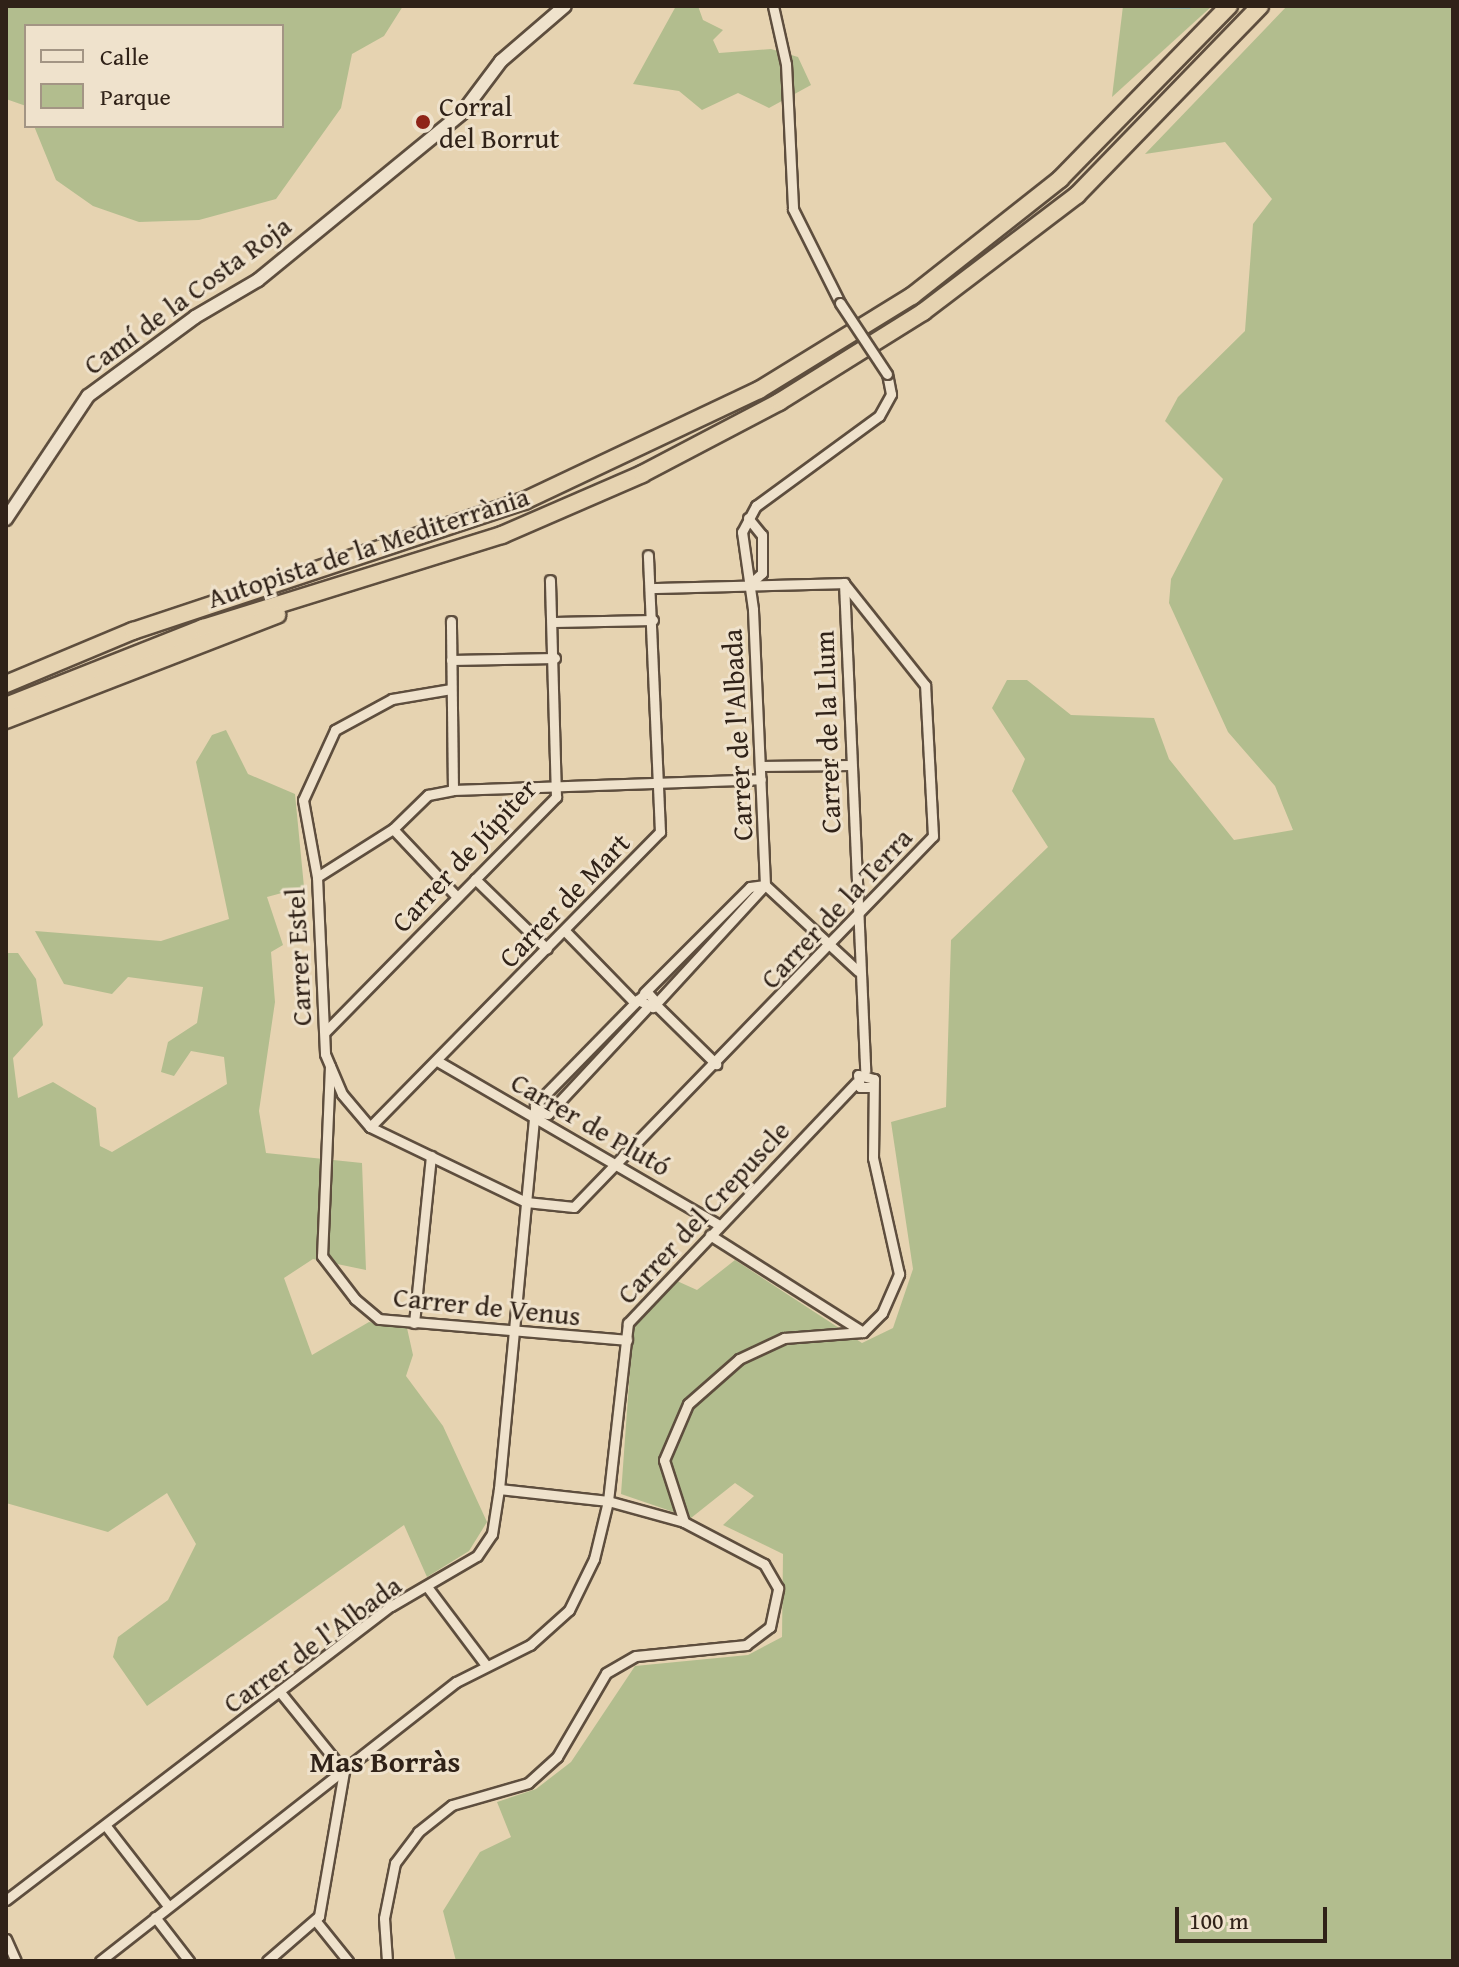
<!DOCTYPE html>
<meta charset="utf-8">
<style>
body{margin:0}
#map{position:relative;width:1459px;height:1967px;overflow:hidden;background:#e6d3b1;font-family:"Gentium Book Plus",serif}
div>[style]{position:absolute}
.green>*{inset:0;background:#b2bd8e}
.stream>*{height:3px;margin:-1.5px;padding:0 1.5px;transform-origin:1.5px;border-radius:1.5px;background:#96b8ad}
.roads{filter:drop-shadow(2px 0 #5e4e3e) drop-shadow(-2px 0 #5e4e3e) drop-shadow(0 2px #5e4e3e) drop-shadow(0 -2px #5e4e3e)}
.minor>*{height:9px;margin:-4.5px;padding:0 4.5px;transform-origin:4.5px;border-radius:4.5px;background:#efe2cc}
.tertiary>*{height:12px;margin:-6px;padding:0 6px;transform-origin:6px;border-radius:6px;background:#efe2cc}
.motorway>*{height:16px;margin:-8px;padding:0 8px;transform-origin:8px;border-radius:8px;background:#e6d3b1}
.bridges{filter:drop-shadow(2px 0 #5e4e3e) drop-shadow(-2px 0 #5e4e3e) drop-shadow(0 2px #5e4e3e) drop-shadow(0 -2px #5e4e3e)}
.minor-bridge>*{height:9px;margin:-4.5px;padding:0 4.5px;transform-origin:4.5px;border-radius:4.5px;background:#efe2cc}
.dots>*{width:22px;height:22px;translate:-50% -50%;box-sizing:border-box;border:4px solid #efe2cc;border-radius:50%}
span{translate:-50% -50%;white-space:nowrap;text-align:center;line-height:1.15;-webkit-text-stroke:6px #efe2cc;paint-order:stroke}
.poi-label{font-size:28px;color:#302218}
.left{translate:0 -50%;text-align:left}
.street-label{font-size:28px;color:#302218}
.neighbourhood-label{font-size:30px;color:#302218;font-weight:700}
.frame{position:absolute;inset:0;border:8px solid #302218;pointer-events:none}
.legend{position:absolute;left:24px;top:24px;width:260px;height:104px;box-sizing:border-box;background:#efe2cc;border:2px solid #a39584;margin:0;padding:10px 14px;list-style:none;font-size:24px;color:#302218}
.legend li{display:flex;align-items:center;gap:16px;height:40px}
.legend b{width:40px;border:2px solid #a39584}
.scale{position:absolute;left:1175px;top:1907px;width:152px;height:36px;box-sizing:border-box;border:4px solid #302218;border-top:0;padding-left:10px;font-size:24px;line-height:28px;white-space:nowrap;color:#302218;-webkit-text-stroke:6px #efe2cc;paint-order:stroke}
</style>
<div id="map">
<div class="green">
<div style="clip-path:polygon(6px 6px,403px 6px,384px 36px,352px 54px,341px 108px,276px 199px,199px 220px,139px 222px,93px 206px,56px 180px,34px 126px,282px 126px,282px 26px,26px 26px,26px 106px,6px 99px)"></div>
<div style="clip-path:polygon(676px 6px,698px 6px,703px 20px,723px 30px,713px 40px,719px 53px,771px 49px,798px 57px,811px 85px,769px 108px,738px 93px,702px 110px,679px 91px,633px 84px)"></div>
<div style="clip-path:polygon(1123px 6px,1212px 6px,1112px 97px)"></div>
<div style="clip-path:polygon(1287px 6px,1453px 6px,1453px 1961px,456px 1961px,443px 1911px,480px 1852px,511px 1837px,497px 1802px,536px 1789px,571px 1762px,635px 1666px,748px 1655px,782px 1637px,783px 1554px,723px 1525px,754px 1496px,735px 1483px,691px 1518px,621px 1494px,633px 1328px,677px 1281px,697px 1290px,735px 1260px,862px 1343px,893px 1328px,913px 1269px,891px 1122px,946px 1107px,951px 940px,1048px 847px,1012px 791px,1025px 759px,992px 708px,1007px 680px,1027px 680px,1071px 715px,1154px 718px,1169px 759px,1234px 840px,1293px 830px,1275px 786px,1228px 732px,1169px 603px,1171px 579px,1223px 479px,1165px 421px,1178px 397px,1245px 331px,1253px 224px,1272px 199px,1225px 142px,1145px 154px)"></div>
<div style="clip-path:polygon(226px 730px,248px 774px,295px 794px,304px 887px,267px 897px,283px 945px,271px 952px,275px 1002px,259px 1111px,266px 1153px,362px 1163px,366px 1270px,313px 1259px,284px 1278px,312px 1355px,369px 1322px,407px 1328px,413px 1355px,406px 1376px,443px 1426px,487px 1522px,469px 1551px,427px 1577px,404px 1525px,147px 1706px,113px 1657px,118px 1637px,168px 1600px,196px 1544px,167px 1493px,108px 1532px,6px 1503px,6px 953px,18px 953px,36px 979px,43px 1025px,13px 1058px,18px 1098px,53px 1082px,96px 1108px,100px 1146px,112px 1152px,227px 1084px,224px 1057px,191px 1051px,174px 1076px,161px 1072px,168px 1042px,197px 1023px,203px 987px,128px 977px,112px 994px,64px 984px,35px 931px,161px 941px,229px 919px,196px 762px,212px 735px)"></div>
</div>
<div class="stream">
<div style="left:1142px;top:6px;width:47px;rotate:1.2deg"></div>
</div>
<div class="roads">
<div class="minor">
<div style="left:773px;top:6px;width:59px;rotate:77.4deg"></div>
<div style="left:786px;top:64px;width:145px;rotate:87.2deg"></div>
<div style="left:793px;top:209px;width:105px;rotate:63.4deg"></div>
<div style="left:748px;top:518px;width:22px;rotate:51deg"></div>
<div style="left:762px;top:535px;width:38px;rotate:90deg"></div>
<div style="left:762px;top:573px;width:15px;rotate:138deg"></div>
<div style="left:844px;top:583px;width:488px;rotate:87.5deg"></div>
<div style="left:554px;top:622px;width:99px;rotate:-1.2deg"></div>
<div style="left:451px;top:660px;width:104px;rotate:-1.1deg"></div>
<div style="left:451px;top:689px;width:60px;rotate:170.4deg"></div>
<div style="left:392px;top:699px;width:65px;rotate:151.5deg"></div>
<div style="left:335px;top:730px;width:77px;rotate:114.6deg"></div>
<div style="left:303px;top:800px;width:78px;rotate:79.7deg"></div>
<div style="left:317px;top:877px;width:177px;rotate:87.4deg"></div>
<div style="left:325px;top:1054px;width:43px;rotate:67deg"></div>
<div style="left:342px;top:1094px;width:43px;rotate:49.7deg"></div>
<div style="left:370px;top:1127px;width:173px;rotate:25.7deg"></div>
<div style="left:526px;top:1202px;width:48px;rotate:5.9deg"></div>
<div style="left:574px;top:1207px;width:516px;rotate:-45.94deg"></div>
<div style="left:933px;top:836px;width:151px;rotate:-93deg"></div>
<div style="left:925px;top:685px;width:130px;rotate:-128.5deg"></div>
<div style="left:844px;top:583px;width:193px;rotate:178.5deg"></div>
<div style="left:760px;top:766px;width:91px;rotate:-0.6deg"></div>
<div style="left:453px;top:790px;width:308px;rotate:-2deg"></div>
<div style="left:393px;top:829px;width:93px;rotate:46.7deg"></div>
<div style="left:317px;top:877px;width:90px;rotate:-32.3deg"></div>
<div style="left:393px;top:829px;width:49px;rotate:-44.2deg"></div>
<div style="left:428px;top:795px;width:25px;rotate:-11deg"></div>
<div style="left:453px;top:790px;width:169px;rotate:-90.7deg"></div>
<div style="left:475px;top:879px;width:100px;rotate:44.2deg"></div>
<div style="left:565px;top:931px;width:100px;rotate:45.8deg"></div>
<div style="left:858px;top:971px;width:127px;rotate:-137.2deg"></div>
<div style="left:765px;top:885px;width:276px;rotate:-92.5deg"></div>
<div style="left:753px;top:609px;width:78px;rotate:-98.1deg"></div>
<div style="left:742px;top:532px;width:30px;rotate:-62deg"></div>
<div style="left:756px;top:506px;width:152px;rotate:-36.2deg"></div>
<div style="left:879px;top:416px;width:25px;rotate:-61deg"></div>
<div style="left:891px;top:394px;width:20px;rotate:-101deg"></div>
<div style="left:644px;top:993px;width:150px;rotate:-45deg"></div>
<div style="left:750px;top:887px;width:15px;rotate:-8deg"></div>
<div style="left:765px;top:885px;width:166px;rotate:132.6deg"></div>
<div style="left:653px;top:1007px;width:17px;rotate:-155deg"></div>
<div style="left:638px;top:1000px;width:12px;rotate:-42deg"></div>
<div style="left:647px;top:992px;width:12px;rotate:48deg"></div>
<div style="left:655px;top:1004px;width:86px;rotate:44.5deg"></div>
<div style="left:325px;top:1032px;width:330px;rotate:-45.5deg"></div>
<div style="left:556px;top:797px;width:217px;rotate:-91.6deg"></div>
<div style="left:439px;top:1062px;width:324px;rotate:30.2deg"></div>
<div style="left:330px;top:1066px;width:190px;rotate:92.4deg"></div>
<div style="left:322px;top:1256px;width:54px;rotate:52.5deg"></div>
<div style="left:355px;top:1299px;width:31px;rotate:40deg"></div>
<div style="left:379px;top:1319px;width:249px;rotate:4.8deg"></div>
<div style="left:540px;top:1113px;width:8px;rotate:7deg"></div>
<div style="left:548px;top:1114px;width:144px;rotate:-47deg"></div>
<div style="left:370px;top:1127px;width:414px;rotate:-45.5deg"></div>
<div style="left:660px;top:832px;width:277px;rotate:-92.5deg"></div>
<div style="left:710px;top:1235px;width:181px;rotate:32.4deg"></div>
<div style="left:414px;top:1323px;width:168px;rotate:-84.2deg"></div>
<div style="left:499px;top:1489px;width:110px;rotate:6.3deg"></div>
<div style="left:608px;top:1501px;width:79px;rotate:15.4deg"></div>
<div style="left:428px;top:1588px;width:95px;rotate:53.1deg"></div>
<div style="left:106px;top:1826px;width:101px;rotate:52.2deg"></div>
<div style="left:6px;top:1900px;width:484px;rotate:-37.4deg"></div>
<div style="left:391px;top:1606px;width:99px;rotate:-30.2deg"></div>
<div style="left:477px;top:1556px;width:27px;rotate:-56deg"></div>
<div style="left:492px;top:1534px;width:46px;rotate:-81.2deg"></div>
<div style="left:499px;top:1489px;width:386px;rotate:-84.6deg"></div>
<div style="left:535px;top:1105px;width:147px;rotate:-45.6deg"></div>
<div style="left:155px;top:1917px;width:56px;rotate:52.3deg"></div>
<div style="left:315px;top:1920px;width:53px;rotate:51.2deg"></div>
<div style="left:6px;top:1939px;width:24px;rotate:66deg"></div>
<div style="left:100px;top:1961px;width:452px;rotate:-38.1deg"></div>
<div style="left:456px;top:1682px;width:83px;rotate:-26.6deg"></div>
<div style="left:530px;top:1645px;width:52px;rotate:-41.9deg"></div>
<div style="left:569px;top:1610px;width:57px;rotate:-63.9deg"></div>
<div style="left:594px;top:1559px;width:60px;rotate:-76.4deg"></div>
<div style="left:608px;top:1501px;width:179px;rotate:-83.6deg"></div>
<div style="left:628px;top:1323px;width:331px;rotate:-46.5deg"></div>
<div style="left:267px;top:1961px;width:69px;rotate:-40.9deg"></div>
<div style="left:319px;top:1916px;width:147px;rotate:-80.2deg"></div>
<div style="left:344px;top:1771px;width:102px;rotate:-129deg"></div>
<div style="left:387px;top:1961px;width:43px;rotate:-94deg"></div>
<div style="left:384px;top:1918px;width:56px;rotate:-78.7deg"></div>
<div style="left:395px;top:1863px;width:39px;rotate:-53deg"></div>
<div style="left:418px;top:1832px;width:43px;rotate:-38.5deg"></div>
<div style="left:452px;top:1805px;width:79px;rotate:-16.1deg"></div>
<div style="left:528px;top:1783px;width:39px;rotate:-42deg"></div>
<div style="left:557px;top:1757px;width:97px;rotate:-59.7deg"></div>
<div style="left:606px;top:1673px;width:34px;rotate:-30deg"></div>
<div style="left:636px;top:1656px;width:111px;rotate:-5.7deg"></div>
<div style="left:746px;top:1645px;width:30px;rotate:-37deg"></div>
<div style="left:770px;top:1627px;width:40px;rotate:-78deg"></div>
<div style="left:778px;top:1588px;width:28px;rotate:-120deg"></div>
<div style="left:764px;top:1564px;width:90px;rotate:-152.3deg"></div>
<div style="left:684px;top:1522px;width:65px;rotate:-107.9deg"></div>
<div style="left:664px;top:1460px;width:61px;rotate:-66.8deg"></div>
<div style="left:688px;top:1404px;width:68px;rotate:-41.4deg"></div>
<div style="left:739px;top:1359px;width:50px;rotate:-25deg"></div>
<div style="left:784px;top:1338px;width:79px;rotate:-4.3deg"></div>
<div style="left:863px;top:1332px;width:27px;rotate:-45deg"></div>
<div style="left:882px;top:1313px;width:43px;rotate:-66.4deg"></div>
<div style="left:899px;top:1274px;width:119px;rotate:-102.6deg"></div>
<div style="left:873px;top:1158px;width:79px;rotate:-89.3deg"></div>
<div style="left:874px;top:1079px;width:16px;rotate:-166deg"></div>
<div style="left:858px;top:1075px;width:12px;rotate:81deg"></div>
<div style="left:860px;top:1087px;width:11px"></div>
</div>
<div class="tertiary">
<div style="left:6px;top:519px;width:148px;rotate:-56.3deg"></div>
<div style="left:88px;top:396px;width:133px;rotate:-36.4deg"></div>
<div style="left:195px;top:317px;width:73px;rotate:-30.4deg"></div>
<div style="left:258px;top:280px;width:264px;rotate:-39.3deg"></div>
<div style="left:462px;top:113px;width:65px;rotate:-53.1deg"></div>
<div style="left:501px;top:61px;width:84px;rotate:-40.7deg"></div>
</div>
<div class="motorway">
<div style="left:6px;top:684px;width:138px;rotate:-22.7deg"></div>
<div style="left:133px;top:631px;width:412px;rotate:-18.4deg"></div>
<div style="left:524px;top:501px;width:260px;rotate:-25.3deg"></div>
<div style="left:759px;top:390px;width:180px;rotate:-31.6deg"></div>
<div style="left:912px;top:296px;width:189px;rotate:-38.3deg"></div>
<div style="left:1060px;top:179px;width:242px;rotate:-45.7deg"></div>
<div style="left:6px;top:706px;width:212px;rotate:-21.6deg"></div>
<div style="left:203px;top:628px;width:313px;rotate:-17.3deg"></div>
<div style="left:502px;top:535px;width:153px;rotate:-23.5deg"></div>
<div style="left:642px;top:474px;width:155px;rotate:-27.7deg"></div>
<div style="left:779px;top:402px;width:170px;rotate:-32deg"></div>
<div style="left:923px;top:312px;width:193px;rotate:-37.2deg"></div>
<div style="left:1077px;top:195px;width:263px;rotate:-45.9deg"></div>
<div style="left:6px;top:720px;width:291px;rotate:-21.2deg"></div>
</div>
</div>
<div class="bridges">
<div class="minor-bridge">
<div style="left:840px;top:303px;width:85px;rotate:56.5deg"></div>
</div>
</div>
<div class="dots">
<div style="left:423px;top:122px;background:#8f2418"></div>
</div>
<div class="poi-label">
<span class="left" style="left:439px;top:122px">Corral<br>del Borrut</span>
</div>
<div class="street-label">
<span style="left:187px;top:295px;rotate:-36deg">Camí de la Costa Roja</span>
<span style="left:368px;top:547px;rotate:-18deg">Autopista de la Mediterrània</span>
<span style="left:827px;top:732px;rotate:-92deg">Carrer de la Llum</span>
<span style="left:737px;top:735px;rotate:-93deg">Carrer de l'Albada</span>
<span style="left:464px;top:855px;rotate:-47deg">Carrer de Júpiter</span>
<span style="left:564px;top:900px;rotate:-46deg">Carrer de Mart</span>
<span style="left:836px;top:908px;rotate:-47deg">Carrer de la Terra</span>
<span style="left:298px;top:957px;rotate:-93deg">Carrer Estel</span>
<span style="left:591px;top:1124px;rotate:30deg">Carrer de Plutó</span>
<span style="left:703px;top:1212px;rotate:-47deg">Carrer del Crepuscle</span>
<span style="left:487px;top:1306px;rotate:6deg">Carrer de Venus</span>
<span style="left:312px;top:1644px;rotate:-36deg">Carrer de l'Albada</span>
</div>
<div class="neighbourhood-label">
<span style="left:385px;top:1761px">Mas Borràs</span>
</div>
<div class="frame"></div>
<ul class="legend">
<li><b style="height:10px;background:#efe2cc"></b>Calle</li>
<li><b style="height:22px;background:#b2bd8e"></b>Parque</li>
</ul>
<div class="scale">100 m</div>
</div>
